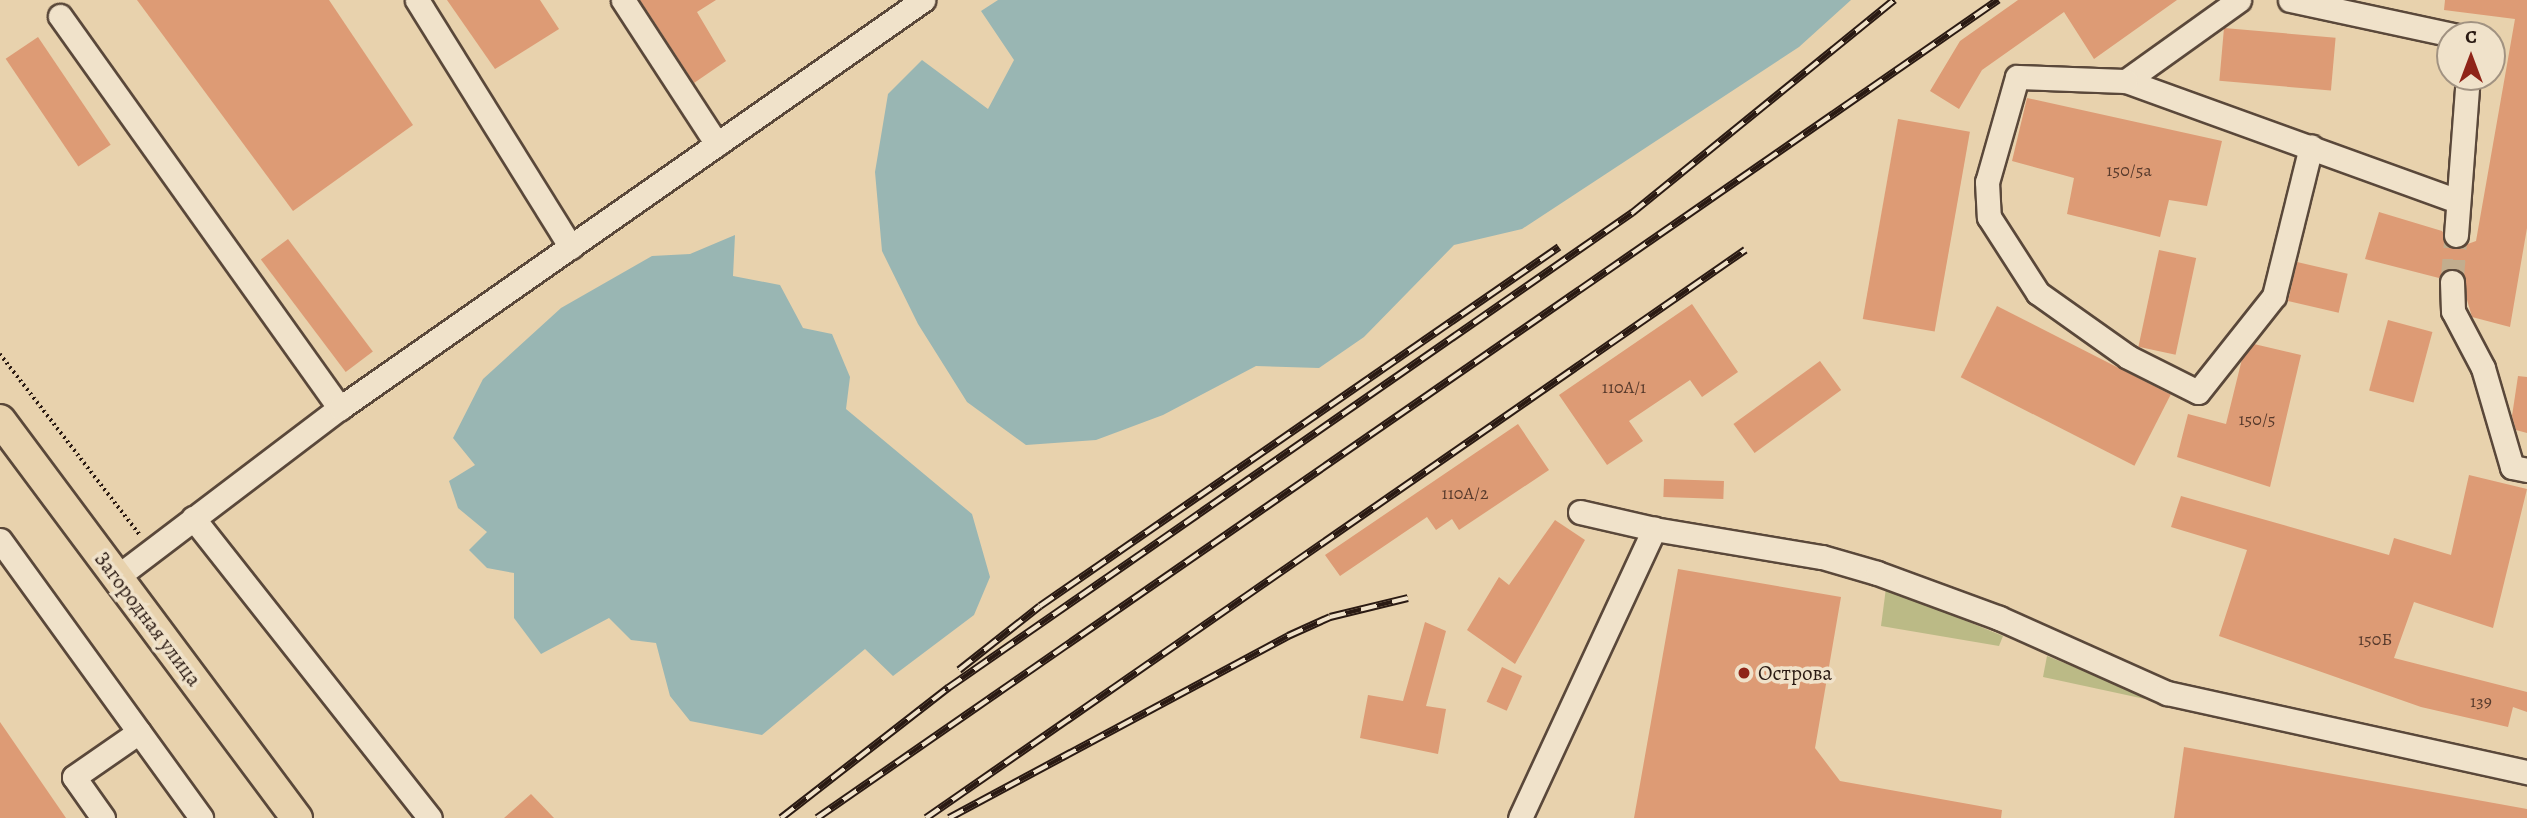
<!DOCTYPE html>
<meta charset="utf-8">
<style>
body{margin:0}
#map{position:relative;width:2527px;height:818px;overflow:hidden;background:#e8d2ad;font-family:Alegreya,serif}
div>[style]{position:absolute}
.green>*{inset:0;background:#bbba86}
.water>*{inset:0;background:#99b6b3}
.building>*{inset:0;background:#dd9b75;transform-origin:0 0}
.minor-tunnel>*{height:23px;margin-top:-11.5px;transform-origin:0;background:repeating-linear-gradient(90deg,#c2ad8e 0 23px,transparent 0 34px)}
.path>*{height:3.5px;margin-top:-1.75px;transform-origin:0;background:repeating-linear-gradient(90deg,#2a1a13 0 2px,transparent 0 5.5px)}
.roads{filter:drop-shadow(2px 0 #5a483a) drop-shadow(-2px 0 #5a483a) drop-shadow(0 2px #5a483a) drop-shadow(0 -2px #5a483a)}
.minor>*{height:23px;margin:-11.5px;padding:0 11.5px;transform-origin:11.5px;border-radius:11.5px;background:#f0e2ca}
.major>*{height:30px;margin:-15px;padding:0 15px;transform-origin:15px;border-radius:15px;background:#e8d2ad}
.rail>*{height:8px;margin-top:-4px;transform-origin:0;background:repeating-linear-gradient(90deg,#f0e2ca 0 16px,#2a1a13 0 32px);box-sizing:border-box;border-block:2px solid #2a1a13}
.dots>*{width:19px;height:19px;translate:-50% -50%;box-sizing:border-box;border:4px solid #f0e2ca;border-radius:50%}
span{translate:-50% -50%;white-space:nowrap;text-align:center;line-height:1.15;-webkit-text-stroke:7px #f0e2ca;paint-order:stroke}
.number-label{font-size:18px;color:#573a2c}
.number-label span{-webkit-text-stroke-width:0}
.street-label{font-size:21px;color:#2a1a13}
.poi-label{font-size:21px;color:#2a1a13}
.left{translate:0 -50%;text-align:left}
.north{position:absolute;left:2436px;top:21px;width:70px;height:70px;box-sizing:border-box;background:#f0e2ca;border:2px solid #a19281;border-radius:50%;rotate:0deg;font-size:19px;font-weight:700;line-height:28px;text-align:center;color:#2a1a13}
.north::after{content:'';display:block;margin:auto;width:24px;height:32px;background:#8f2418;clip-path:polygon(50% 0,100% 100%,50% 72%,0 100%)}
</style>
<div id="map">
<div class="green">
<div style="clip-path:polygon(1886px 588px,2003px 636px,1999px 646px,1881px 626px)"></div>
<div style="clip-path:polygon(2047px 656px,2144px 695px,2145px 699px,2043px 677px)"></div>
</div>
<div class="water">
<div style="clip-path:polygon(998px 0,1851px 0,1799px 47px,1522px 229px,1454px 245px,1364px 337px,1319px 368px,1256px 366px,1163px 415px,1096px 440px,1026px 445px,967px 402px,918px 324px,882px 251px,875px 172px,888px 94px,922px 60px,988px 109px,1014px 60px,981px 11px)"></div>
<div style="clip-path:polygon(735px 235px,733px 276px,780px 285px,803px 328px,832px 334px,850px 377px,846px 409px,972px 514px,990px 577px,974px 615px,893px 676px,865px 649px,762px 735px,690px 721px,670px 696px,656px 643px,631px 640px,609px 618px,541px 654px,514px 618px,514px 573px,487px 568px,469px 550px,487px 532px,458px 508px,449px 481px,475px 465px,453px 438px,483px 379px,561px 308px,652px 256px,690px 254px)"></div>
</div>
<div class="building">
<div style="clip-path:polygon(137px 0,329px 0,413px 125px,293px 211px)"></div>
<div style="clip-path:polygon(447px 0,540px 0,559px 29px,495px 69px)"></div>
<div style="clip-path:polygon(640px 0,716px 0,697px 12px,726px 61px,694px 83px)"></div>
<div style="clip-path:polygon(2018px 0,2177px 0,2094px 59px,2064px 12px,1982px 70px,1959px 109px,1930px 91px,1960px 41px)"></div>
<div style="clip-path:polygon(2445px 0,2527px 0,2527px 228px,2510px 327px,2472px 317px,2458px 269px,2445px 270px,2439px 278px,2365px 259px,2379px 212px,2442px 231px,2454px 249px,2476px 241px,2515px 19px,2444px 10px)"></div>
<div style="left:2224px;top:28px;width:112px;height:53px;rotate:5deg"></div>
<div style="left:38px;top:37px;width:130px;height:39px;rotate:56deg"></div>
<div style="clip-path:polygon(2027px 98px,2222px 141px,2207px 206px,2169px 200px,2160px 237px,2067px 214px,2074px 178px,2012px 161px)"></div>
<div style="left:1898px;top:119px;width:73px;height:203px;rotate:10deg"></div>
<div style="left:288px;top:239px;width:141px;height:34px;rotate:53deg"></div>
<div style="left:2159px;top:250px;width:38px;height:99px;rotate:12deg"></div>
<div style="left:2297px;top:262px;width:52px;height:40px;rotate:13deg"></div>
<div style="clip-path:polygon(1692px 304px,1738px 372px,1702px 397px,1690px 380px,1629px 421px,1643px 441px,1607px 465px,1559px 395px)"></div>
<div style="left:1997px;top:306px;width:195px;height:80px;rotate:27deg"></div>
<div style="left:2388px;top:320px;width:46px;height:73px;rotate:15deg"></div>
<div style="clip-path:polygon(2254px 344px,2301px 355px,2270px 487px,2177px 457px,2188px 414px,2226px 424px,2242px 359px)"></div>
<div style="left:1820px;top:361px;width:36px;height:107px;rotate:54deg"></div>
<div style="clip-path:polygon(2518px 376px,2527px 377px,2527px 433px,2516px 430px,2512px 416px)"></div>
<div style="clip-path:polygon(1518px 424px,1549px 470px,1459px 530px,1452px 519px,1436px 530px,1427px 517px,1340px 576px,1325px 555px)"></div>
<div style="clip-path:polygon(2469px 475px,2527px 489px,2493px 628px,2414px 602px,2394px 658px,2527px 692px,2527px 712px,2513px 707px,2508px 727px,2421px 707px,2219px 636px,2247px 550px,2171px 527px,2181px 496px,2389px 555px,2394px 538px,2451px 555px)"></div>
<div style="left:1664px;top:479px;width:60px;height:18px;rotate:2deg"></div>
<div style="clip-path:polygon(1555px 520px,1585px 540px,1515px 664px,1467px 630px,1499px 577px,1509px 585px)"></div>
<div style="clip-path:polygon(1678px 569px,1841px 597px,1815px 748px,1840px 781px,2002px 810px,2001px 818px,1634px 818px)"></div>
<div style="clip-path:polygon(1425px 622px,1446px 631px,1426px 706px,1446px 709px,1438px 754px,1360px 738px,1368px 695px,1403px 701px)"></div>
<div style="left:1502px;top:667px;width:22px;height:38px;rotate:24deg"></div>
<div style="clip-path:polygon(0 722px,66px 818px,0 818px)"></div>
<div style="clip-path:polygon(2184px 747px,2527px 809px,2527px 818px,2174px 818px)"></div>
<div style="clip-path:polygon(531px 794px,554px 818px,504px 818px)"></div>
</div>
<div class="minor-tunnel">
<div style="left:2452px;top:282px;width:47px;rotate:-85.1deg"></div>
</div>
<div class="path">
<div style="left:0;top:354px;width:229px;rotate:52.3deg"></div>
</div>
<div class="roads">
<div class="minor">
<div style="left:417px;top:0;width:291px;rotate:58.1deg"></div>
<div style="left:623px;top:0;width:172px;rotate:56.9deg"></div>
<div style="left:2239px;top:0;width:139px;rotate:144.4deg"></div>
<div style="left:2126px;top:81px;width:353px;rotate:19.9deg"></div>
<div style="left:2290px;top:0;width:167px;rotate:12.1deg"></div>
<div style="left:60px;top:16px;width:482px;rotate:54.5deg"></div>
<div style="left:2126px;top:81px;width:109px;rotate:-177.9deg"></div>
<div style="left:2017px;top:77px;width:109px;rotate:105.9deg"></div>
<div style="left:1987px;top:182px;width:35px;rotate:87deg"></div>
<div style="left:1989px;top:217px;width:90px;rotate:57.2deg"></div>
<div style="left:2038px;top:293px;width:110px;rotate:35.4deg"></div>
<div style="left:2128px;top:357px;width:78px;rotate:26.6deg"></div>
<div style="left:2198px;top:392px;width:122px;rotate:-51.6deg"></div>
<div style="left:2274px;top:296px;width:154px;rotate:-76.1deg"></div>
<div style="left:2456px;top:235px;width:158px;rotate:-85.7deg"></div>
<div style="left:2452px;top:282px;width:29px;rotate:88deg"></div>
<div style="left:2453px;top:311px;width:64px;rotate:62.2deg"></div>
<div style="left:2483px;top:368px;width:103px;rotate:73.7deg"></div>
<div style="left:2512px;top:467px;width:15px;rotate:11deg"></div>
<div style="left:1580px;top:512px;width:76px;rotate:12.9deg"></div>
<div style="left:193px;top:518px;width:382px;rotate:51.7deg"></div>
<div style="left:0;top:540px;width:343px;rotate:54.1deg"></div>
<div style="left:117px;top:577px;width:280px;rotate:-37.2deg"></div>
<div style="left:340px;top:408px;width:712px;rotate:-34.99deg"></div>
<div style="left:103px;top:818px;width:50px;rotate:-125.3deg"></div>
<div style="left:74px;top:777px;width:79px;rotate:-34.7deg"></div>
<div style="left:1520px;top:818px;width:319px;rotate:-65.1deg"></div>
<div style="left:1654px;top:529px;width:170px;rotate:9.5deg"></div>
<div style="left:1822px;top:557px;width:57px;rotate:16.2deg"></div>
<div style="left:1877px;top:573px;width:130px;rotate:20.2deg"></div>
<div style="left:1999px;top:618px;width:184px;rotate:24.1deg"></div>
<div style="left:2167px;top:693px;width:369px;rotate:12.4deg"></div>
</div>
<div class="major">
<div style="left:0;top:420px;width:497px;rotate:53.3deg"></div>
</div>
</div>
<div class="rail">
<div style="left:959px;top:670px;width:103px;rotate:-38.3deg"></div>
<div style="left:1040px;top:606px;width:631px;rotate:-34.67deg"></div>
<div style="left:781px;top:818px;width:212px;rotate:-37.9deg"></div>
<div style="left:948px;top:688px;width:833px;rotate:-34.78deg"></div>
<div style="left:1632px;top:213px;width:338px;rotate:-39.1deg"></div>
<div style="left:817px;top:818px;width:1437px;rotate:-34.71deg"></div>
<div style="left:926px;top:818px;width:997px;rotate:-34.74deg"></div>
<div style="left:949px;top:818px;width:385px;rotate:-28.2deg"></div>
<div style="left:1288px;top:636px;width:46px;rotate:-24.3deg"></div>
<div style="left:1330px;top:617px;width:80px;rotate:-13.7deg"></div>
</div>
<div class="dots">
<div style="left:1744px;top:673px;background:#8f2418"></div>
</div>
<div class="number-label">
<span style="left:2129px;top:170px">150/5а</span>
<span style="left:1624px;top:387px">110А/1</span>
<span style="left:2257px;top:419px">150/5</span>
<span style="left:1465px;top:493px">110А/2</span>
<span style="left:2375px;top:639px">150Б</span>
<span style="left:2481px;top:701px">139</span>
</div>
<div class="street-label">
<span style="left:148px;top:619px;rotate:53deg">Загородная улица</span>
</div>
<div class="poi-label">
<span class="left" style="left:1758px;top:673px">Острова</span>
</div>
<div class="north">С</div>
</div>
